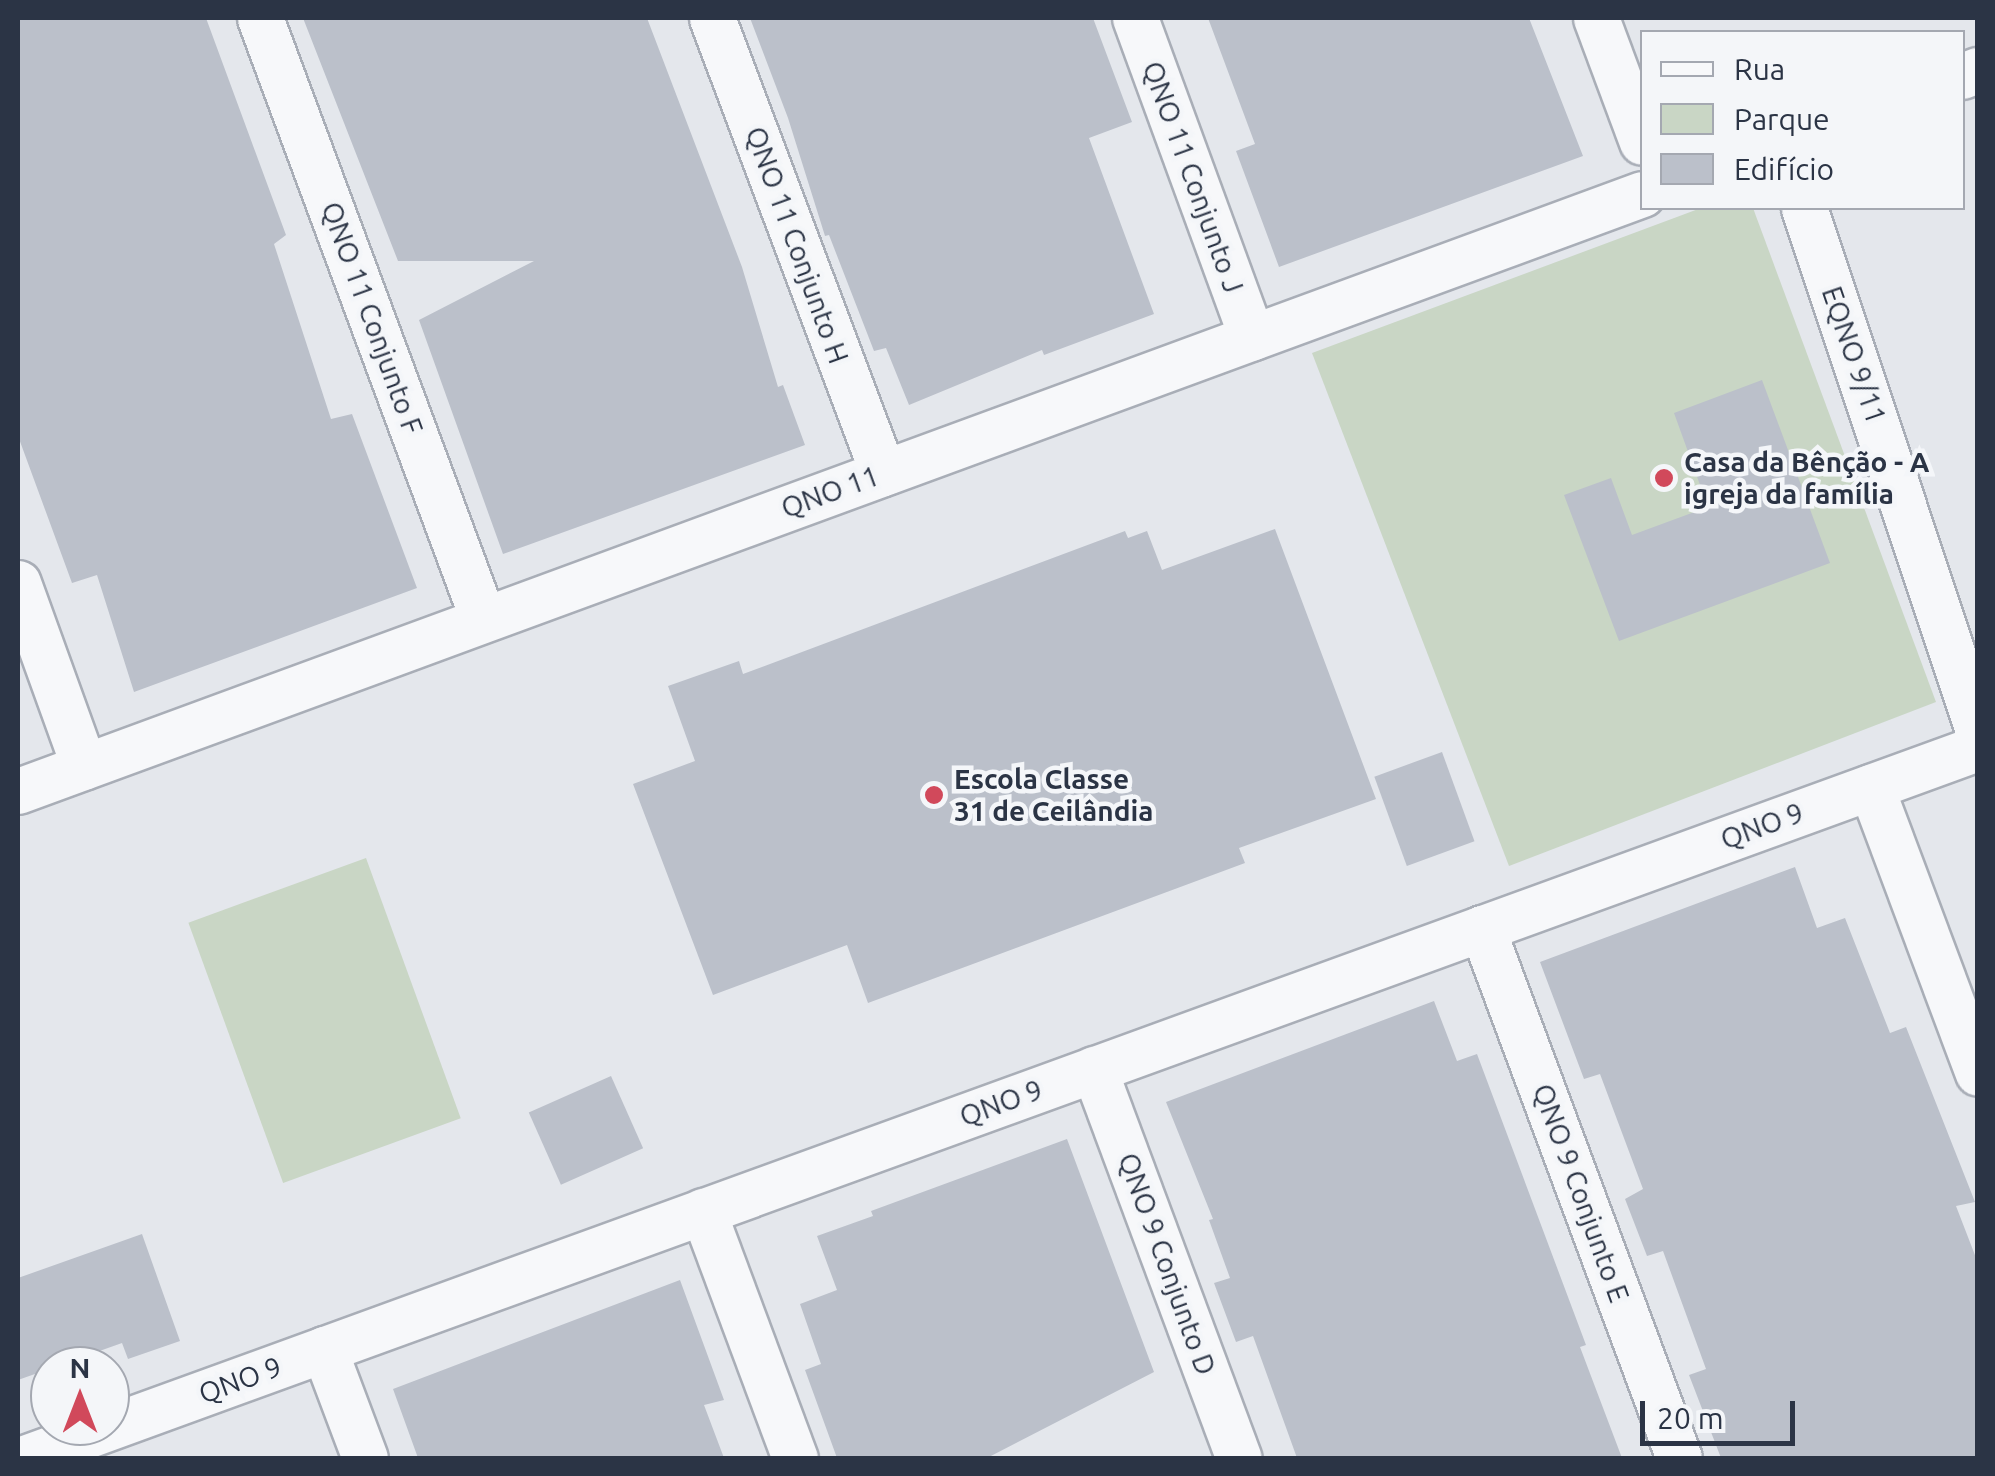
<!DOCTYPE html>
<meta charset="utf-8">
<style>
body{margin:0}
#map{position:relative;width:1995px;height:1476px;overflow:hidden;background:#e4e7ec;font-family:Ubuntu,sans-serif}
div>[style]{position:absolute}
.green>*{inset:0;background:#c9d6c5;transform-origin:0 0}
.building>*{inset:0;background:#bbc0ca;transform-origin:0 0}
.roads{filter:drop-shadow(2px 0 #a9aeb7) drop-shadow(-2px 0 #a9aeb7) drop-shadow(0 2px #a9aeb7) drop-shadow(0 -2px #a9aeb7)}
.minor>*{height:45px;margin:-22.5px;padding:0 22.5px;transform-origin:22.5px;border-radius:22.5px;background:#f7f8fa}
.dots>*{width:28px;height:28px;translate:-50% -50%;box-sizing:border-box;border:5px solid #f4f6f9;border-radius:50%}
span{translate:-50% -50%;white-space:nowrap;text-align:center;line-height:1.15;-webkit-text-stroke:9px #f4f6f9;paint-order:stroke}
.street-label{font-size:28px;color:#2b3445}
.poi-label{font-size:28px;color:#2b3445;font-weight:700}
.left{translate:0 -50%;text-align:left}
.frame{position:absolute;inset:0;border:20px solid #2b3445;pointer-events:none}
.legend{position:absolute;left:1640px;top:30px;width:325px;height:180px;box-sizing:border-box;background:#f4f6f9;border:2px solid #a4a8b1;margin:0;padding:12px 18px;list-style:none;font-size:30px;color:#2b3445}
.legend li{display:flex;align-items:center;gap:20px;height:50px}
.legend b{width:50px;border:2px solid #a4a8b1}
.north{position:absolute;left:30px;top:1346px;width:100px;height:100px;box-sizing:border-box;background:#f4f6f9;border:2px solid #a4a8b1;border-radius:50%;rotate:0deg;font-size:28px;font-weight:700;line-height:40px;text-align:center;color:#2b3445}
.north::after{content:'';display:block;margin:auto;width:35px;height:45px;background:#d1495b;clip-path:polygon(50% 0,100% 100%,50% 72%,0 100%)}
.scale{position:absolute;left:1640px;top:1401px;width:155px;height:45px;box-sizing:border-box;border:5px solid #2b3445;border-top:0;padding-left:12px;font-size:30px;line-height:35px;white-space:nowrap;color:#2b3445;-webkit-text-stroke:8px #f4f6f9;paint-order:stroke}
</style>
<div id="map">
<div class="green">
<div style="clip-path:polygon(1701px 208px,1753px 208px,1936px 702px,1509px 866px,1312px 353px)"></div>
<div style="left:366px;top:858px;width:277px;height:189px;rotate:70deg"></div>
</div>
<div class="building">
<div style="clip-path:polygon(18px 18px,206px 18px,286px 235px,274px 244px,331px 419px,352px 414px,417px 588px,134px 692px,97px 575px,72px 583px,18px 436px)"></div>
<div style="clip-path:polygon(303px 18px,647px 18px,742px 267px,778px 387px,783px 385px,805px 445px,503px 554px,419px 320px,534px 261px,398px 261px)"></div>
<div style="clip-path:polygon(750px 18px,1093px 18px,1132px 122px,1089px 138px,1154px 314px,1044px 355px,1042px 350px,909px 405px,886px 348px,874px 351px,829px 235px,825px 236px,788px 118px)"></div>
<div style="clip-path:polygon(1208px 18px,1529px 18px,1583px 156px,1279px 267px,1236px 151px,1255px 144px)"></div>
<div style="clip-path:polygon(1762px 380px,1830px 563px,1619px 641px,1564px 495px,1611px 478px,1632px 535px,1708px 507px,1674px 413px)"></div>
<div style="clip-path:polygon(1275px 529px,1376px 799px,1239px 848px,1245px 863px,868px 1003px,847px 945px,713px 995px,633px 784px,695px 761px,668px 686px,739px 661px,743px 674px,1125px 531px,1128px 538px,1147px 531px,1162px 570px)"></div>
<div style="left:1442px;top:752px;width:95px;height:72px;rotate:70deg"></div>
<div style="clip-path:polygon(1795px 867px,1817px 928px,1845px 918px,1890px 1033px,1906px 1027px,1975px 1202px,1956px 1206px,1978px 1263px,1978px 1458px,1721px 1458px,1689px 1375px,1706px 1369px,1663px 1251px,1647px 1256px,1625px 1199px,1643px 1189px,1600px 1074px,1584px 1079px,1540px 962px)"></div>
<div style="clip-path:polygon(1434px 1001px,1457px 1061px,1477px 1054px,1586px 1345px,1580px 1347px,1622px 1458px,1297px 1458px,1253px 1336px,1236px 1342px,1214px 1283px,1230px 1278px,1209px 1220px,1213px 1219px,1166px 1102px)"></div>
<div style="left:611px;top:1076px;width:79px;height:90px;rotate:66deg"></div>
<div style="clip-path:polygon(1067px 1139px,1154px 1372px,987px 1458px,837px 1458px,805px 1370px,821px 1364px,800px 1304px,837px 1290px,817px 1236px,873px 1216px,871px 1211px)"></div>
<div style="clip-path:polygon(142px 1234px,180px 1341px,128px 1359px,122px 1343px,18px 1380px,18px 1278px)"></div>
<div style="clip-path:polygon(680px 1280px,724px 1400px,704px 1405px,724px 1458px,418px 1458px,393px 1389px)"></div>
</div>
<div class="roads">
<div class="minor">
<div style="left:260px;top:18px;width:641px;rotate:69.64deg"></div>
<div style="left:712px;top:18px;width:486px;rotate:69.4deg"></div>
<div style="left:1135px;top:18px;width:340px;rotate:69.9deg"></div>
<div style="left:1596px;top:18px;width:132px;rotate:69.6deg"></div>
<div style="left:1962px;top:76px;width:17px;rotate:-21deg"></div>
<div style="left:1804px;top:208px;width:550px;rotate:71.57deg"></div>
<div style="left:18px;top:583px;width:195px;rotate:70.2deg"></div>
<div style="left:1871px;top:787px;width:305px;rotate:69.5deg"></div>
<div style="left:18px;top:791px;width:1730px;rotate:-20.18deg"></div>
<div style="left:1482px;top:928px;width:565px;rotate:69.61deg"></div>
<div style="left:1094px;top:1069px;width:415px;rotate:69.6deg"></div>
<div style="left:703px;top:1211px;width:264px;rotate:69.6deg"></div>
<div style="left:324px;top:1349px;width:116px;rotate:69.4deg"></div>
<div style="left:25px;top:1458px;width:2078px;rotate:-19.98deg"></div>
</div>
</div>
<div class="dots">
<div style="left:1664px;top:478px;background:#d1495b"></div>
<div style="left:934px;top:795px;background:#d1495b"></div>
</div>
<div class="street-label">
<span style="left:1193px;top:177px;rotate:70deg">QNO 11 Conjunto J</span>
<span style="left:797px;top:245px;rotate:70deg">QNO 11 Conjunto H</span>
<span style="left:372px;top:318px;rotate:70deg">QNO 11 Conjunto F</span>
<span style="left:1854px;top:355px;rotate:71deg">EQNO 9/11</span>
<span style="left:830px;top:492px;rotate:-20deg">QNO 11</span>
<span style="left:1762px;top:826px;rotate:-20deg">QNO 9</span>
<span style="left:1001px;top:1103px;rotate:-20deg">QNO 9</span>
<span style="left:1581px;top:1193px;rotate:70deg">QNO 9 Conjunto E</span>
<span style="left:1167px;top:1264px;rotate:70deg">QNO 9 Conjunto D</span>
<span style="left:240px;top:1380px;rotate:-20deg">QNO 9</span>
</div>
<div class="poi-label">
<span class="left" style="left:1684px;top:478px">Casa da Bênção - A<br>igreja da família</span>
<span class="left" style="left:954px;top:795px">Escola Classe<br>31 de Ceilândia</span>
</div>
<div class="frame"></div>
<ul class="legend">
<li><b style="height:12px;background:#f7f8fa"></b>Rua</li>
<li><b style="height:28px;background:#c9d6c5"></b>Parque</li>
<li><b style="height:28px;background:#bbc0ca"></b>Edifício</li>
</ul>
<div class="north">N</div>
<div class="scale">20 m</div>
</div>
